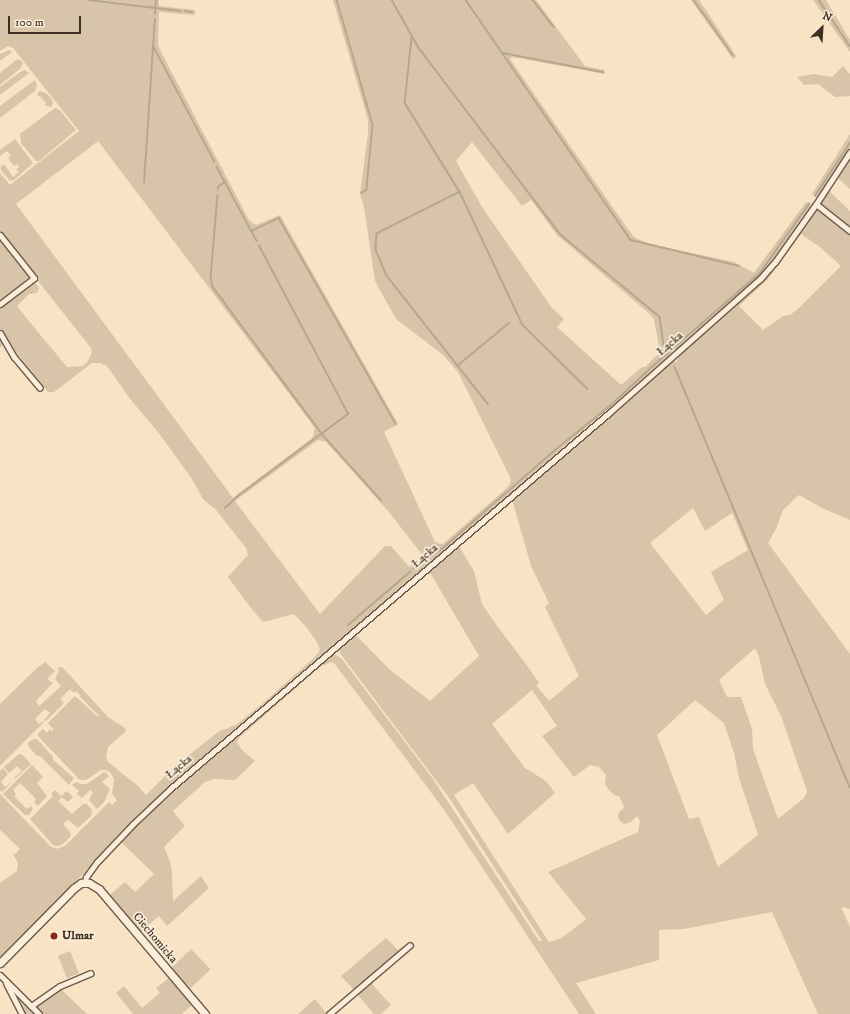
<!DOCTYPE html>
<meta charset="utf-8">
<style>
body{margin:0}
#map{position:relative;width:850px;height:1014px;overflow:hidden;background:#f8e3c5;font-family:"IM FELL DW Pica",serif}
div>[style]{position:absolute}
.green>*{inset:0;background:#d8c4a9;transform-origin:0 0}
.stream>*{height:1.5px;margin:-0.75px;padding:0 0.75px;transform-origin:0.75px;border-radius:0.75px;background:#b8a68e}
.roads{filter:drop-shadow(1px 0 #6c5c4c) drop-shadow(-1px 0 #6c5c4c) drop-shadow(0 1px #6c5c4c) drop-shadow(0 -1px #6c5c4c)}
.street>*{height:5px;margin:-2.5px;padding:0 2.5px;transform-origin:2.5px;border-radius:2.5px;background:#faedd9}
.secondary>*{height:7px;margin:-3.5px;padding:0 3.5px;transform-origin:3.5px;border-radius:3.5px;background:#faedd9}
.dots>*{width:11px;height:11px;translate:-50% -50%;box-sizing:border-box;border:2px solid #faedd9;border-radius:50%}
span{translate:-50% -50%;white-space:nowrap;text-align:center;line-height:1.15;-webkit-text-stroke:3.5px #faedd9;paint-order:stroke}
.street-label{font-size:12px;color:#3d2f23}
.poi-label{font-size:12px;color:#3d2f23;font-weight:700}
.left{translate:0 -50%;text-align:left}
.north{position:absolute;left:802px;top:8px;width:40px;height:40px;-webkit-text-stroke:3px #faedd9;paint-order:stroke;rotate:25deg;font-size:11px;font-weight:700;line-height:16px;text-align:center;color:#3d2f23}
.north::after{content:'';display:block;margin:auto;width:14px;height:18px;background:#3d2f23;clip-path:polygon(50% 0,100% 100%,50% 72%,0 100%)}
.scale{position:absolute;left:8px;top:16px;width:73px;height:18px;box-sizing:border-box;border:2px solid #3d2f23;border-top:0;padding-left:5px;font-size:12px;line-height:14px;white-space:nowrap;color:#3d2f23;-webkit-text-stroke:3px #faedd9;paint-order:stroke}
</style>
<div id="map">
<div class="green">
<div style="clip-path:polygon(evenodd,0 0,159px 0,159px 6px,195px 10px,195px 15px,159px 12px,158px 43px,159px 48px,249px 220px,256px 225px,280px 215px,398px 424px,384px 432px,435px 542px,440px 544px,443px 544px,508px 487px,511px 481px,510px 477px,458px 372px,443px 355px,396px 319px,375px 281px,364px 207px,360px 194px,368px 133px,368px 120px,333px 0,536px 0,585px 66px,604px 70px,605px 74px,512px 57px,510px 59px,627px 228px,633px 236px,638px 239px,650px 244px,734px 262px,754px 273px,806px 202px,812px 206px,775px 259px,760px 277px,204px 759px,95px 862px,0 958px,0 883px,17px 871px,18px 863px,12px 852px,15px 854px,20px 849px,0 830px,0 794px,50px 846px,56px 849px,65px 846px,109px 802px,112px 805px,117px 800px,112px 794px,114px 779px,110px 772px,105px 770px,101px 770px,86px 780px,80px 780px,38px 736px,38px 733px,43px 729px,47px 733px,50px 729px,52px 731px,54px 730px,48px 723px,75px 696px,98px 717px,99px 716px,80px 697px,80px 695px,76px 691px,74px 693px,70px 689px,60px 699px,64px 703px,46px 721px,44px 720px,50px 713px,45px 709px,35px 719px,39px 724px,43px 721px,44px 722px,0 766px,0 704px,38px 667px,45px 662px,55px 671px,47px 679px,53px 683px,36px 701px,39px 706px,61px 686px,55px 679px,59px 671px,57px 668px,62px 667px,108px 717px,125px 728px,126px 731px,108px 747px,106px 757px,108px 762px,138px 786px,146px 795px,174px 767px,218px 732px,237px 724px,262px 704px,316px 656px,320px 650px,317px 642px,307px 628px,294px 614px,263px 622px,250px 607px,228px 577px,248px 555px,246px 548px,216px 510px,203px 499px,192px 479px,158px 432px,130px 399px,107px 366px,100px 363px,92px 363px,54px 392px,48px 392px,6px 340px,0 348px,0 237px,39px 288px,37px 293px,29px 294px,17px 306px,28px 320px,67px 367px,83px 366px,88px 361px,92px 352px,91px 348px,0 233px,0 173px,10px 185px,79px 131px,13px 48px,8px 46px,0 51px,0 0,98px 141px,315px 428px,313px 436px,311px 439px,233px 498px,16px 204px,98px 141px,0 0,472px 142px,522px 206px,531px 200px,557px 235px,651px 315px,654px 320px,660px 352px,645px 367px,642px 367px,621px 385px,557px 327px,564px 319px,552px 308px,482px 207px,456px 161px,472px 142px,0 0,318px 440px,326px 442px,388px 511px,424px 557px,409px 567px,391px 546px,385px 546px,320px 614px,235px 501px,318px 440px)"></div>
<div style="clip-path:polygon(691px 0,699px 0,737px 57px,733px 59px)"></div>
<div style="clip-path:polygon(813px 0,826px 0,850px 40px,850px 52px)"></div>
<div style="clip-path:polygon(9px 50px,12px 52px,0 61px,0 54px)"></div>
<div style="clip-path:polygon(16px 60px,20px 60px,23px 63px,21px 68px,0 85px,0 73px)"></div>
<div style="clip-path:polygon(843px 66px,850px 74px,850px 96px,835px 97px,818px 84px,804px 85px,797px 77px,814px 74px,832px 77px)"></div>
<div style="clip-path:polygon(25px 70px,29px 73px,0 95px,0 87px,20px 72px)"></div>
<div style="clip-path:polygon(35px 80px,37px 85px,35px 91px,0 118px,0 106px)"></div>
<div style="clip-path:polygon(40px 91px,46px 93px,52px 99px,53px 103px,51px 107px,44px 105px,46px 103px,41px 97px,38px 96px,37px 93px)"></div>
<div style="clip-path:polygon(55px 108px,60px 110px,76px 130px,39px 161px,36px 161px,21px 143px,20px 134px)"></div>
<div style="clip-path:polygon(850px 134px,850px 148px,818px 198px,812px 194px)"></div>
<div style="clip-path:polygon(15px 139px,33px 163px,14px 180px,10px 181px,1px 170px,1px 167px,4px 164px,13px 177px,19px 172px,16px 169px,19px 167px,17px 164px,14px 166px,8px 158px,11px 156px,7px 151px,0 156px,0 150px)"></div>
<div style="clip-path:polygon(850px 156px,850px 189px,838px 178px,829px 191px,850px 211px,850px 225px,848px 227px,821px 203px)"></div>
<div style="clip-path:polygon(evenodd,816px 207px,850px 233px,850px 520px,822px 508px,799px 495px,783px 510px,776px 529px,768px 543px,850px 654px,850px 909px,841px 907px,850px 927px,850px 1014px,818px 1014px,772px 912px,684px 929px,659px 930px,659px 960px,576px 983px,596px 1014px,579px 1014px,445px 811px,334px 663px,331px 662px,320px 667px,240px 737px,237px 742px,242px 750px,255px 761px,235px 780px,214px 779px,205px 782px,173px 811px,185px 826px,164px 847px,170px 861px,172px 872px,173px 901px,201px 876px,209px 888px,167px 926px,159px 916px,140px 932px,109px 896px,125px 882px,135px 892px,154px 874px,121px 842px,90px 876px,96px 866px,132px 828px,138px 824px,321px 661px,334px 654px,342px 659px,433px 779px,539px 941px,542px 941px,450px 799px,345px 660px,340px 653px,340px 647px,356px 635px,389px 669px,430px 701px,479px 656px,429px 571px,459px 546px,474px 571px,482px 604px,495px 623px,531px 671px,539px 683px,536px 685px,549px 701px,579px 676px,546px 609px,545px 607px,549px 603px,531px 566px,512px 499px,669px 363px,674px 359px,676px 363px,680px 354px,763px 280px,816px 207px,801px 234px,820px 247px,841px 266px,799px 308px,790px 315px,783px 316px,763px 330px,739px 306px,768px 279px,801px 234px,816px 207px,693px 508px,705px 531px,732px 513px,748px 550px,711px 572px,724px 600px,706px 615px,650px 543px,693px 508px,816px 207px,754px 649px,756px 649px,759px 657px,765px 684px,781px 716px,807px 791px,804px 798px,778px 819px,753px 749px,752px 729px,741px 697px,727px 697px,719px 680px,754px 649px,816px 207px,532px 690px,557px 726px,542px 736px,574px 777px,590px 765px,599px 767px,606px 775px,605px 784px,608px 789px,614px 795px,619px 796px,623px 804px,624px 808px,619px 812px,618px 816px,619px 820px,624px 824px,631px 822px,637px 816px,640px 821px,638px 832px,548px 872px,586px 919px,562px 938px,549px 942px,454px 795px,473px 783px,508px 834px,555px 793px,546px 781px,525px 768px,492px 724px,532px 690px,816px 207px,695px 700px,724px 723px,734px 753px,739px 778px,758px 835px,718px 867px,699px 817px,689px 819px,657px 735px,695px 700px)"></div>
<div style="clip-path:polygon(33px 739px,37px 739px,53px 757px,53px 760px,74px 778px,69px 785px,40px 756px,37px 756px,29px 747px,28px 743px)"></div>
<div style="clip-path:polygon(19px 754px,23px 755px,31px 764px,15px 779px,14px 778px,22px 771px,17px 766px,9px 773px,4px 767px)"></div>
<div style="clip-path:polygon(32px 765px,43px 777px,37px 783px,47px 796px,38px 806px,34px 802px,36px 799px,20px 783px,13px 790px,16px 794px,14px 796px,27px 809px,31px 806px,33px 809px,29px 815px,25px 815px,3px 794px)"></div>
<div style="clip-path:polygon(3px 768px,8px 774px,1px 782px,5px 787px,14px 780px,2px 792px,0 790px,0 771px)"></div>
<div style="clip-path:polygon(104px 772px,109px 776px,102px 782px,110px 789px,104px 802px,97px 809px,89px 800px,93px 792px,90px 790px,82px 798px,77px 794px,79px 791px,72px 785px,76px 782px,81px 784px,87px 784px)"></div>
<div style="clip-path:polygon(55px 790px,61px 796px,67px 791px,73px 797px,68px 802px,62px 797px,58px 801px,72px 814px,83px 804px,87px 804px,92px 810px,91px 816px,78px 828px,68px 820px,63px 824px,70px 832px,71px 836px,63px 844px,58px 846px,53px 845px,30px 819px,53px 796px,51px 794px)"></div>
<div style="clip-path:polygon(386px 938px,398px 950px,410px 942px,355px 991px,341px 976px)"></div>
<div style="left:191px;top:949px;width:28px;height:28px;rotate:46deg"></div>
<div style="left:70px;top:951px;width:24px;height:13px;rotate:68deg"></div>
<div style="clip-path:polygon(170px 977px,192px 1005px,182px 1014px,133px 1014px,116px 993px,124px 986px,142px 1008px,160px 993px,156px 988px)"></div>
<div style="clip-path:polygon(371px 983px,391px 1005px,381px 1014px,374px 1014px,358px 995px)"></div>
<div style="clip-path:polygon(60px 989px,63px 991px,87px 1014px,42px 1014px,37px 1009px,36px 1005px)"></div>
<div style="clip-path:polygon(315px 999px,327px 1014px,298px 1014px)"></div>
<div style="clip-path:polygon(21px 1001px,24px 1001px,37px 1014px,25px 1014px,20px 1006px)"></div>
</div>
<div class="stream">
<div style="left:88px;top:0;width:93px;rotate:6.8deg"></div>
<div style="left:337px;top:0;width:130px;rotate:73.9deg"></div>
<div style="left:373px;top:125px;width:62px;rotate:95.5deg"></div>
<div style="left:367px;top:187px;width:3px;rotate:90deg"></div>
<div style="left:367px;top:190px;width:6px;rotate:149deg"></div>
<div style="left:392px;top:0;width:55px;rotate:60.6deg"></div>
<div style="left:419px;top:48px;width:233px;rotate:52.8deg"></div>
<div style="left:560px;top:234px;width:130px;rotate:39.7deg"></div>
<div style="left:660px;top:317px;width:34px;rotate:82deg"></div>
<div style="left:665px;top:351px;width:4px;rotate:63deg"></div>
<div style="left:466px;top:0;width:291px;rotate:55.5deg"></div>
<div style="left:631px;top:240px;width:111px;rotate:13.5deg"></div>
<div style="left:533px;top:0;width:34px;rotate:52deg"></div>
<div style="left:694px;top:0;width:67px;rotate:54.7deg"></div>
<div style="left:819px;top:0;width:55px;rotate:56deg"></div>
<div style="left:185px;top:11px;width:7px;rotate:8deg"></div>
<div style="left:155px;top:14px;width:14px;rotate:-86deg"></div>
<div style="left:412px;top:38px;width:65px;rotate:96.1deg"></div>
<div style="left:405px;top:103px;width:105px;rotate:58.3deg"></div>
<div style="left:460px;top:192px;width:147px;rotate:64.7deg"></div>
<div style="left:523px;top:325px;width:91px;rotate:44.6deg"></div>
<div style="left:153px;top:45px;width:132px;rotate:62.1deg"></div>
<div style="left:503px;top:53px;width:102px;rotate:10.8deg"></div>
<div style="left:217px;top:167px;width:84px;rotate:61.6deg"></div>
<div style="left:144px;top:183px;width:164px;rotate:-86.2deg"></div>
<div style="left:218px;top:190px;width:3px;rotate:-90deg"></div>
<div style="left:218px;top:187px;width:9px;rotate:-36deg"></div>
<div style="left:460px;top:192px;width:93px;rotate:153.2deg"></div>
<div style="left:377px;top:234px;width:16px;rotate:94deg"></div>
<div style="left:376px;top:250px;width:28px;rotate:67deg"></div>
<div style="left:387px;top:276px;width:163px;rotate:51.7deg"></div>
<div style="left:218px;top:195px;width:83px;rotate:94.8deg"></div>
<div style="left:211px;top:278px;width:9px;rotate:77deg"></div>
<div style="left:213px;top:287px;width:183px;rotate:53.4deg"></div>
<div style="left:322px;top:434px;width:89px;rotate:48.2deg"></div>
<div style="left:815px;top:196px;width:64px;rotate:-56.6deg"></div>
<div style="left:251px;top:231px;width:31px;rotate:-25deg"></div>
<div style="left:279px;top:218px;width:237px;rotate:60.4deg"></div>
<div style="left:457px;top:366px;width:67px;rotate:-39.6deg"></div>
<div style="left:675px;top:367px;width:455px;rotate:67.4deg"></div>
<div style="left:225px;top:508px;width:19px;rotate:-43deg"></div>
<div style="left:239px;top:495px;width:136px;rotate:-36.6deg"></div>
<div style="left:348px;top:414px;width:190px;rotate:-117.9deg"></div>
<div style="left:413px;top:569px;width:38px;rotate:-35deg"></div>
<div style="left:444px;top:547px;width:147px;rotate:-41.1deg"></div>
<div style="left:555px;top:450px;width:70px;rotate:-38.7deg"></div>
<div style="left:610px;top:406px;width:60px;rotate:-43deg"></div>
<div style="left:654px;top:365px;width:140px;rotate:-41deg"></div>
<div style="left:760px;top:273px;width:85px;rotate:-54.6deg"></div>
<div style="left:348px;top:625px;width:82px;rotate:-40.5deg"></div>
</div>
<div class="roads">
<div class="street">
<div style="left:816px;top:204px;width:43px;rotate:38.5deg"></div>
<div style="left:0;top:235px;width:55px;rotate:51.7deg"></div>
<div style="left:34px;top:278px;width:43px;rotate:142.6deg"></div>
<div style="left:0;top:333px;width:28px;rotate:60deg"></div>
<div style="left:14px;top:357px;width:40px;rotate:50deg"></div>
<div style="left:85px;top:882px;width:5px;rotate:-79deg"></div>
<div style="left:86px;top:877px;width:19px;rotate:-54deg"></div>
<div style="left:97px;top:862px;width:52px;rotate:-46.5deg"></div>
<div style="left:133px;top:824px;width:51px;rotate:-43.4deg"></div>
<div style="left:170px;top:789px;width:579px;rotate:-40.59deg"></div>
<div style="left:610px;top:412px;width:200px;rotate:-41.6deg"></div>
<div style="left:760px;top:279px;width:23px;rotate:-49deg"></div>
<div style="left:775px;top:262px;width:71px;rotate:-54.7deg"></div>
<div style="left:816px;top:204px;width:62px;rotate:-56.8deg"></div>
<div style="left:0;top:975px;width:55px;rotate:45deg"></div>
<div style="left:6px;top:983px;width:35px;rotate:63deg"></div>
<div style="left:31px;top:1006px;width:35px;rotate:-35deg"></div>
<div style="left:60px;top:986px;width:33px;rotate:-23deg"></div>
<div style="left:329px;top:1014px;width:106px;rotate:-40.4deg"></div>
</div>
<div class="secondary">
<div style="left:0;top:963px;width:105px;rotate:-45.4deg"></div>
<div style="left:74px;top:888px;width:9px;rotate:-36deg"></div>
<div style="left:81px;top:883px;width:8px"></div>
<div style="left:89px;top:883px;width:12px;rotate:31deg"></div>
<div style="left:99px;top:889px;width:164px;rotate:49.7deg"></div>
</div>
</div>
<div class="dots">
<div style="left:54px;top:936px;background:#8f2418"></div>
</div>
<div class="street-label">
<span style="left:670px;top:344px;rotate:-41deg">Łącka</span>
<span style="left:425px;top:556px;rotate:-41deg">Łącka</span>
<span style="left:179px;top:767px;rotate:-40deg">Łącka</span>
<span style="left:155px;top:938px;rotate:50deg">Ciechomicka</span>
</div>
<div class="poi-label">
<span class="left" style="left:62px;top:936px">Ulmar</span>
</div>
<div class="north">N</div>
<div class="scale">100 m</div>
</div>
